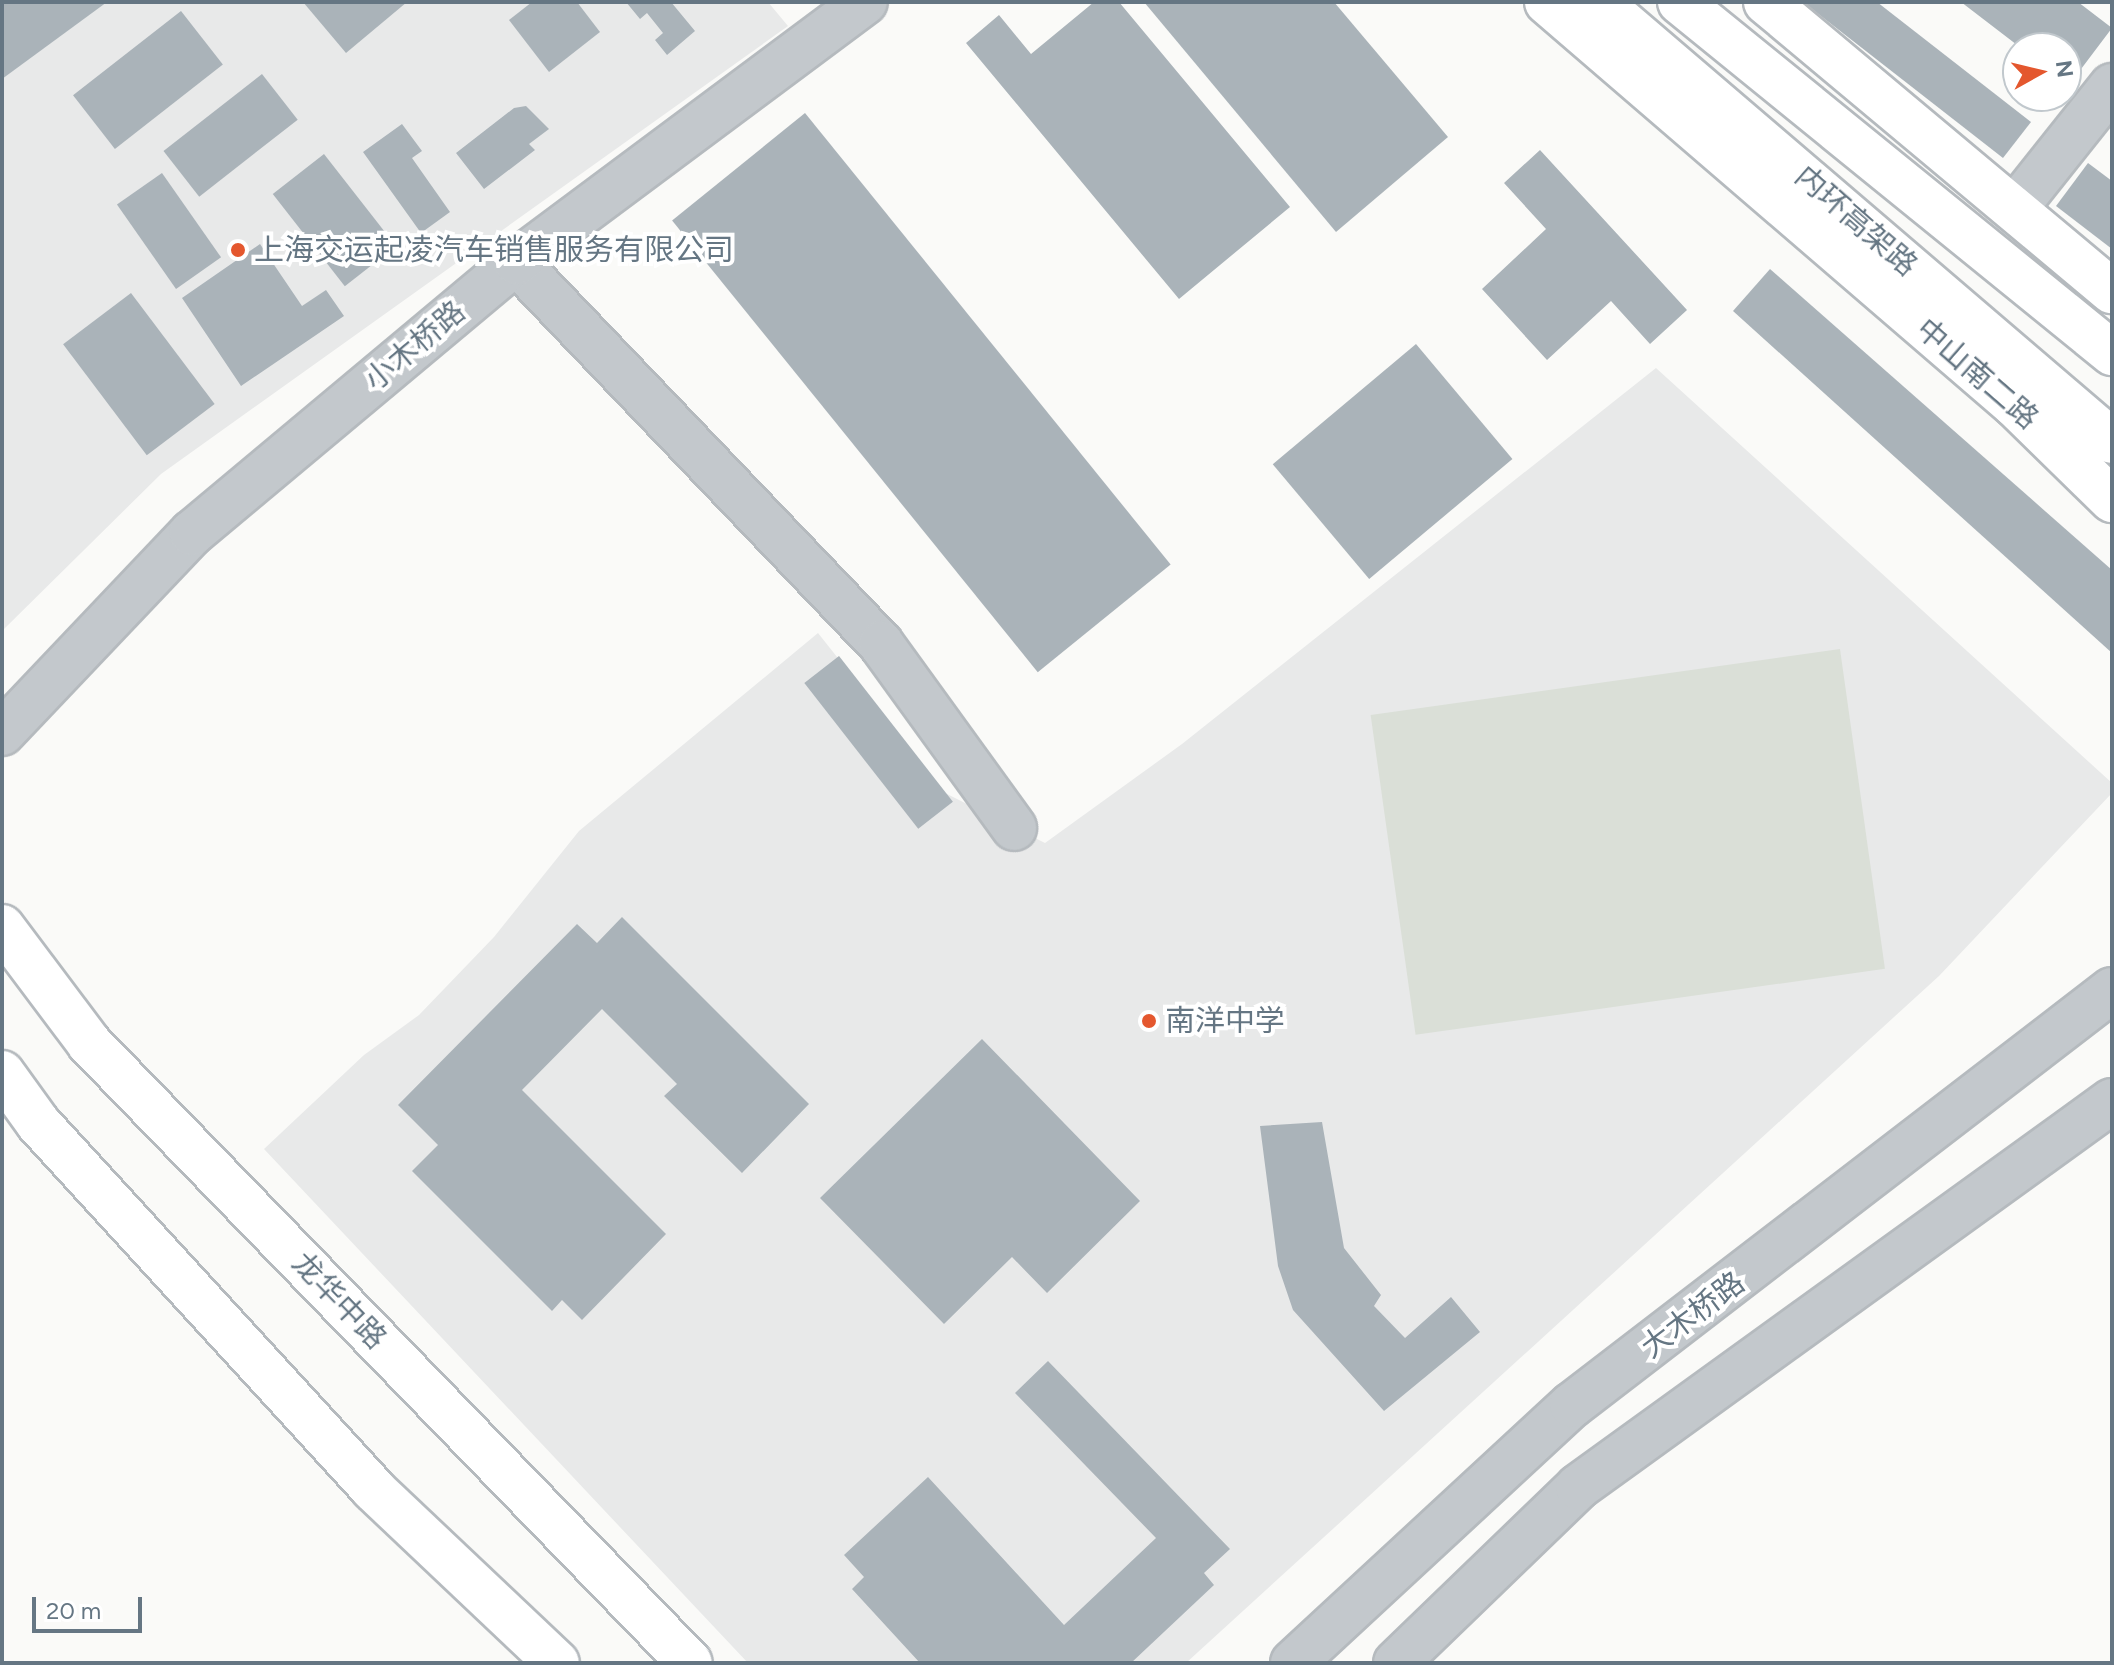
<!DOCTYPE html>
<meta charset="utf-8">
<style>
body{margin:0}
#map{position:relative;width:2114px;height:1665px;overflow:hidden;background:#fafaf8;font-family:Figtree,"Noto Sans SC",sans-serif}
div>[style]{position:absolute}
.built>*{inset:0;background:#e8e9e9}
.green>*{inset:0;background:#dadfd7;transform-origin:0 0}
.building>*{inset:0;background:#aab3b9;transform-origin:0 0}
.roads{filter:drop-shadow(2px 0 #b5babe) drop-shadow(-2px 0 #b5babe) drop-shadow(0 2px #b5babe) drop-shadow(0 -2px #b5babe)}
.minor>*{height:44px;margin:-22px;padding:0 22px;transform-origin:22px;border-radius:22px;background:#c3c8cc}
.major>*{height:44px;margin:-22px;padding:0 22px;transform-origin:22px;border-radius:22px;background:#fff}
.highway>*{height:44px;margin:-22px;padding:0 22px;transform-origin:22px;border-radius:22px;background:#fff}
.dots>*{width:22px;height:22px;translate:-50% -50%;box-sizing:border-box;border:4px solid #fff;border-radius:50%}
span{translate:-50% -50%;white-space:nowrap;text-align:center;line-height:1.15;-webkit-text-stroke:8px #fff;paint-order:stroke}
.street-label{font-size:30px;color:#657683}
.poi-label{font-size:30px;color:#657683}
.left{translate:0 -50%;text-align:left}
.frame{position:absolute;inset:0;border:4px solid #657683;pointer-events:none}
.north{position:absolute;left:2002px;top:32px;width:80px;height:80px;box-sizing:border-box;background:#fff;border:2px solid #c1c8cd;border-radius:50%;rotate:82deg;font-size:22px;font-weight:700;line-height:32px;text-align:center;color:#657683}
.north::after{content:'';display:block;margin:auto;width:28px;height:36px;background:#e4572e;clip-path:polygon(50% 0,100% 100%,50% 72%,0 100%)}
.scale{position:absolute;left:32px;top:1597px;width:110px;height:36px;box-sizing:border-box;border:4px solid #657683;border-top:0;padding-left:10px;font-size:24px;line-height:28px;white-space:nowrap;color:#657683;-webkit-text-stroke:6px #fff;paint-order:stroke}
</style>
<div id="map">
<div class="built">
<div style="clip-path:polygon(2px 2px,768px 2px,788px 26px,161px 474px,2px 631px)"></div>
<div style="clip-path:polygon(1656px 368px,2112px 783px,2112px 793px,1939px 976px,1186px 1663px,748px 1663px,264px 1149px,364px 1055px,419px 1015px,494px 937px,579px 831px,818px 633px,945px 793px,1045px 843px,1182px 744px)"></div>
</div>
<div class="green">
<div style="left:1840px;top:649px;width:323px;height:474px;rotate:82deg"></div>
</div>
<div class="building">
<div style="clip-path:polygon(2px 2px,107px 2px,2px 79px)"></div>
<div style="clip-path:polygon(303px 2px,407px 2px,346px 53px)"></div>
<div style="clip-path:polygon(532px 2px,577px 2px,600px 32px,549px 72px,509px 20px)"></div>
<div style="clip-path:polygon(626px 2px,671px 2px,695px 31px,667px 55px,655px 40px,663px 33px,647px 13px,640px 19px)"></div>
<div style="clip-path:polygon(1094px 2px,1119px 2px,1290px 207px,1179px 299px,966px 43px,999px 15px,1031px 54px)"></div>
<div style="clip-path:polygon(1144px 2px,1334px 2px,1448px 137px,1336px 232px)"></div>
<div style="clip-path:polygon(1803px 2px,1877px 2px,2031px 122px,2003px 158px)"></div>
<div style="clip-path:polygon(1961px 2px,2078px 2px,2112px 28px,2069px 85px,2066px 48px,2021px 48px)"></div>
<div style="left:181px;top:11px;width:68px;height:137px;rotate:52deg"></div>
<div style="left:262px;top:74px;width:58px;height:125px;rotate:52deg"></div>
<div style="clip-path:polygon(526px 106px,549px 129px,529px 144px,535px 150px,484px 189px,456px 153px,514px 108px)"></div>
<div style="left:805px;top:113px;width:581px;height:171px;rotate:51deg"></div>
<div style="clip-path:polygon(402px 124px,422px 151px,412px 158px,450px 212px,421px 233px,363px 152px)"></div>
<div style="clip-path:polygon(1540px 150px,1687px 310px,1650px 344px,1611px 301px,1547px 360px,1482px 289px,1546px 229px,1504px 183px)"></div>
<div style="left:324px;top:154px;width:117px;height:65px;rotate:52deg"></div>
<div style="clip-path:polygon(2088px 163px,2112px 181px,2112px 249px,2056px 206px)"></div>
<div style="left:162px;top:173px;width:103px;height:55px;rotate:55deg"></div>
<div style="clip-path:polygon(260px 244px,302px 306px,326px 290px,344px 316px,241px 386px,182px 298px)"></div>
<div style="clip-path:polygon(1770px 269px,2112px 570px,2112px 653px,1733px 311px)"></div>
<div style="left:131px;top:293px;width:139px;height:85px;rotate:53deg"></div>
<div style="left:1416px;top:344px;width:150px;height:187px;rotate:50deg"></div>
<div style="left:839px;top:656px;width:185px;height:44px;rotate:52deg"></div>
<div style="clip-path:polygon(622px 917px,809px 1104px,742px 1173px,664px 1096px,677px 1084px,602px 1009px,522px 1090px,666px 1234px,582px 1320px,562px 1300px,552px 1311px,412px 1171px,438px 1145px,398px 1105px,577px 924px,597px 943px)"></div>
<div style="clip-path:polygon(982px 1039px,1140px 1201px,1047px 1293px,1012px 1257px,944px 1324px,820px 1198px)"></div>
<div style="clip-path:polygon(1322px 1122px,1344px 1248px,1381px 1295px,1374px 1306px,1405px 1338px,1451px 1297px,1480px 1332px,1384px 1411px,1293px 1310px,1278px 1266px,1260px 1126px)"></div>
<div style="clip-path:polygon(1048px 1361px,1230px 1549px,1204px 1573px,1214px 1585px,1131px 1663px,920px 1663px,852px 1589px,864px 1577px,844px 1555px,928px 1477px,1064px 1625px,1156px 1538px,1015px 1393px)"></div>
</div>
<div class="roads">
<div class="minor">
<div style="left:2015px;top:208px;width:156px;rotate:-51.5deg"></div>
<div style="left:516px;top:262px;width:528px;rotate:46.3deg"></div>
<div style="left:881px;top:644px;width:227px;rotate:54.1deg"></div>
<div style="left:2px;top:733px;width:276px;rotate:-46.5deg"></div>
<div style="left:192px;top:533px;width:422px;rotate:-39.9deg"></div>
<div style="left:516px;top:262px;width:435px;rotate:-36.7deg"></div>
<div style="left:1293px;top:1663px;width:380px;rotate:-42.8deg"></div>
<div style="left:1572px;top:1405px;width:681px;rotate:-37.54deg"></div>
<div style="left:1396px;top:1663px;width:253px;rotate:-44deg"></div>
<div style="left:1578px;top:1487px;width:659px;rotate:-35.86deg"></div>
</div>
<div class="major">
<div style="left:1547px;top:2px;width:618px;rotate:40.73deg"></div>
<div style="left:2015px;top:405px;width:136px;rotate:44.4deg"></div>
<div style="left:1766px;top:2px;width:451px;rotate:39.9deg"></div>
<div style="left:2px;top:927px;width:145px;rotate:53.1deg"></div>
<div style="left:89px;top:1043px;width:863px;rotate:45.89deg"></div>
<div style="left:2px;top:1073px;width:62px;rotate:54.2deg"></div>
<div style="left:38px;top:1123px;width:496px;rotate:47.5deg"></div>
<div style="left:373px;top:1489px;width:253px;rotate:43.4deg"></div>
</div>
<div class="highway">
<div style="left:1599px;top:2px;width:675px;rotate:40.56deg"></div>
<div style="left:1680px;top:2px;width:557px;rotate:39.09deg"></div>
</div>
</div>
<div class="dots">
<div style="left:238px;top:250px;background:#e4572e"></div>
<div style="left:1149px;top:1021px;background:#e4572e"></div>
</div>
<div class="street-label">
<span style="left:1856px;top:221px;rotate:41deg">内环高架路</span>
<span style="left:415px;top:346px;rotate:-40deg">小木桥路</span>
<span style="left:1977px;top:374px;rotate:41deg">中山南二路</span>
<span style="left:339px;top:1301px;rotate:46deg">龙华中路</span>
<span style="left:1693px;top:1315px;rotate:-37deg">大木桥路</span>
</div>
<div class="poi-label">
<span class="left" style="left:254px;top:250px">上海交运起凌汽车销售服务有限公司</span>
<span class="left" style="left:1165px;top:1021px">南洋中学</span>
</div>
<div class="frame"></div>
<div class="north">N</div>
<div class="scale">20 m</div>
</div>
